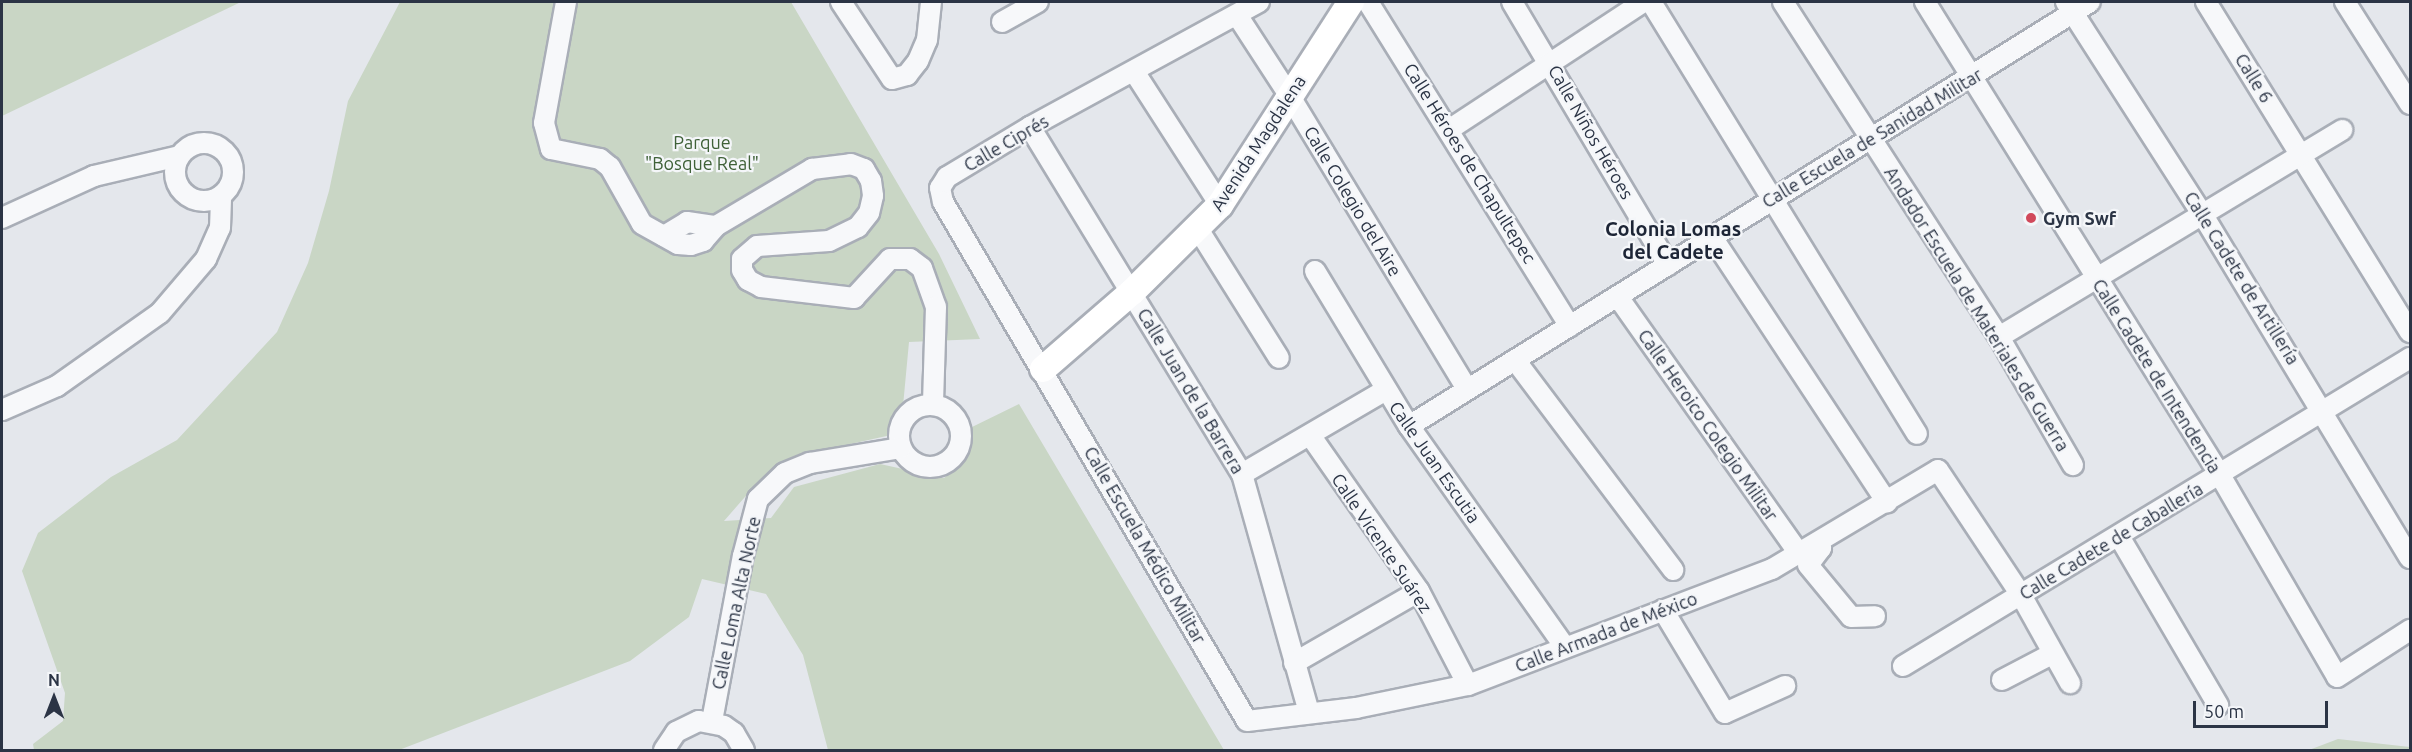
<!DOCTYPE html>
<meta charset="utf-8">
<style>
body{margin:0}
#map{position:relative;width:2412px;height:752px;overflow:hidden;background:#e4e7ec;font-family:Ubuntu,sans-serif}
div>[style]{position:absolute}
.green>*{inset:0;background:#c9d6c5}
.roads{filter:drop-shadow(2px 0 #a9aeb7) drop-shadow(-2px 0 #a9aeb7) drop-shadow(0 2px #a9aeb7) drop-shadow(0 -2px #a9aeb7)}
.minor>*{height:20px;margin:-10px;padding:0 10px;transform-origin:10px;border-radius:10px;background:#f7f8fa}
.minor>.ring{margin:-10px;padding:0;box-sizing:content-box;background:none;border:20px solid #f7f8fa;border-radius:50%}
.major>*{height:26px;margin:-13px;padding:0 13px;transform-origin:13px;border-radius:13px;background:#fff}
.dots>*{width:16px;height:16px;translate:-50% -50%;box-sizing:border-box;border:3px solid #f4f6f9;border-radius:50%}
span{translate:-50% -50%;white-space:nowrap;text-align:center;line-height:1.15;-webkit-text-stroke:4.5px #f4f6f9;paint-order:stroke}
.street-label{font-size:18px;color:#2b3445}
.park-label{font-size:18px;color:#3f6138}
.poi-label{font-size:18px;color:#2b3445;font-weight:700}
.left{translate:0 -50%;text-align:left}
.neighbourhood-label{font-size:20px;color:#1d2536;font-weight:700}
.frame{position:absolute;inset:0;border:3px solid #2b3445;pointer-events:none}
.north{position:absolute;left:24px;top:668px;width:60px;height:60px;-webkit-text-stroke:4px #f4f6f9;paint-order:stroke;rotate:0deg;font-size:16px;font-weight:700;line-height:24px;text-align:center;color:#2b3445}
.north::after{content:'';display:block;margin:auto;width:21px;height:27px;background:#2b3445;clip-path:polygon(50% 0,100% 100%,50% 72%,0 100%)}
.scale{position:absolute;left:2193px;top:701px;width:135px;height:27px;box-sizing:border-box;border:3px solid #2b3445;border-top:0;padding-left:8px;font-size:18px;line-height:21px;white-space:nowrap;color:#2b3445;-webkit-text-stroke:4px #f4f6f9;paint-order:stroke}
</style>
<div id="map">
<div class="green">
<div style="clip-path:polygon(2px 2px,241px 2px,2px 116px)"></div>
<div style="clip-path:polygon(400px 2px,791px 2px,939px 254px,980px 339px,909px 342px,903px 406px,891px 435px,828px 449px,758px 482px,724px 521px,771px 518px,794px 487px,880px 464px,944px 478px,967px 458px,970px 428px,1019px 404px,1224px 750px,828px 750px,803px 655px,766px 594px,702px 579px,689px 617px,630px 661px,399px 750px,34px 750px,33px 744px,63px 721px,65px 693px,22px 571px,38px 533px,111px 477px,177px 440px,277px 332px,308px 263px,329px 191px,348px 101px)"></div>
<div style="clip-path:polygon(2338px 739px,2410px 747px,2410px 750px,2309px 750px)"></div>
</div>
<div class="roads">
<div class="minor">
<div style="left:566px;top:2px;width:123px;rotate:100.3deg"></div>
<div style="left:544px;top:123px;width:27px;rotate:75deg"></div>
<div style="left:551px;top:149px;width:50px;rotate:11.5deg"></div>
<div style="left:600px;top:159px;width:13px;rotate:39deg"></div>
<div style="left:610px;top:167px;width:65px;rotate:60.7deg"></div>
<div style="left:642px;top:224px;width:41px;rotate:29.1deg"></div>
<div style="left:678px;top:244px;width:13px;rotate:4deg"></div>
<div style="left:691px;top:245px;width:13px;rotate:-18deg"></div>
<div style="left:703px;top:241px;width:20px;rotate:-49deg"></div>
<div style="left:716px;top:226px;width:112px;rotate:-30.7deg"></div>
<div style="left:812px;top:169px;width:39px;rotate:-7deg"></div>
<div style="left:851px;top:164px;width:14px;rotate:21deg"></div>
<div style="left:864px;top:169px;width:14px;rotate:60deg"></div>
<div style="left:871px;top:181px;width:15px;rotate:82deg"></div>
<div style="left:873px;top:196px;width:17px;rotate:103deg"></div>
<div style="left:869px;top:213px;width:18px;rotate:128deg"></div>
<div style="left:858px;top:227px;width:32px;rotate:154deg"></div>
<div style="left:829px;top:241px;width:72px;rotate:176deg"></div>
<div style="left:757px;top:246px;width:20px;rotate:139deg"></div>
<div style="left:742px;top:259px;width:11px;rotate:90deg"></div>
<div style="left:742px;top:270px;width:12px;rotate:59deg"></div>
<div style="left:748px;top:280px;width:15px;rotate:28deg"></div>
<div style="left:761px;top:287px;width:94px;rotate:6.7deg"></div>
<div style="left:854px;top:298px;width:53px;rotate:-47.3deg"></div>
<div style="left:890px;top:259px;width:20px"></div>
<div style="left:910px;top:259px;width:15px;rotate:37deg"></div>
<div style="left:922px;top:268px;width:41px;rotate:70.3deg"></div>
<div style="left:936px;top:307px;width:98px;rotate:91.8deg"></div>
<div style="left:841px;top:2px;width:92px;rotate:56.5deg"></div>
<div style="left:892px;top:79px;width:16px;rotate:-15deg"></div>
<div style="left:907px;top:75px;width:18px;rotate:-52deg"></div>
<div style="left:918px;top:61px;width:23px;rotate:-67deg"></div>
<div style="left:927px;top:40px;width:38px;rotate:-84deg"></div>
<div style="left:1259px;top:2px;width:261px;rotate:151.4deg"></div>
<div style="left:1030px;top:127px;width:97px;rotate:148.9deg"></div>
<div style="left:947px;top:177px;width:13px;rotate:122deg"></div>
<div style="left:940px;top:188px;width:14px;rotate:78deg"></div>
<div style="left:943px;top:202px;width:601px;rotate:59.64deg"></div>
<div style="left:1247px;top:721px;width:110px;rotate:-6.8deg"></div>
<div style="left:1356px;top:708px;width:114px;rotate:-11.6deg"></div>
<div style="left:1468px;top:685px;width:325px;rotate:-20.9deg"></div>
<div style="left:1772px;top:569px;width:193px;rotate:-30.8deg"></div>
<div style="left:1938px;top:470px;width:150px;rotate:56.4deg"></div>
<div style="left:2021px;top:595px;width:101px;rotate:60.9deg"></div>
<div style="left:1368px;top:2px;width:382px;rotate:58.1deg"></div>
<div style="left:1512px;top:2px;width:306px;rotate:59.3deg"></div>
<div style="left:1651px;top:2px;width:507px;rotate:58.38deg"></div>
<div style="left:1783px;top:2px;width:399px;rotate:57.2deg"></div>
<div style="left:1999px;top:337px;width:148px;rotate:60deg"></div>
<div style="left:1925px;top:2px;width:557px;rotate:58.05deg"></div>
<div style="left:2220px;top:475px;width:233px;rotate:59.9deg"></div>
<div style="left:2337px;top:677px;width:87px;rotate:-32.8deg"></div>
<div style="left:2066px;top:2px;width:250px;rotate:57.3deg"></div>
<div style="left:2201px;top:212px;width:404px;rotate:58.9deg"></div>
<div style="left:2206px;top:2px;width:388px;rotate:58.3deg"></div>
<div style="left:2345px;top:2px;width:121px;rotate:57.5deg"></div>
<div style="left:1237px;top:15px;width:95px;rotate:57deg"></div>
<div style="left:1289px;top:95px;width:344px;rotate:58.8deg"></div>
<div style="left:1002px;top:22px;width:41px;rotate:-29.1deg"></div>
<div style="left:1135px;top:73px;width:157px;rotate:57.2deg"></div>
<div style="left:1030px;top:127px;width:407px;rotate:58.6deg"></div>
<div style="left:1242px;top:474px;width:248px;rotate:74.3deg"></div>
<div style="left:1450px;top:129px;width:231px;rotate:-33.3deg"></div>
<div class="ring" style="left:175px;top:143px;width:38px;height:38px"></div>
<div style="left:2px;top:218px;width:101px;rotate:-24.5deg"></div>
<div style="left:94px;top:176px;width:87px;rotate:-13.2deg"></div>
<div style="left:1198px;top:229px;width:152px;rotate:57.9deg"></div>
<div style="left:664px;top:236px;width:27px;rotate:-31deg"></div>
<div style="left:687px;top:222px;width:29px;rotate:8deg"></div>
<div style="left:1712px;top:237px;width:318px;rotate:56.6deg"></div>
<div style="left:1315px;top:271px;width:181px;rotate:58.8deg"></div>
<div style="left:1409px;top:426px;width:271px;rotate:54.8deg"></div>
<div style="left:1618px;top:297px;width:314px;rotate:54.8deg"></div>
<div style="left:1999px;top:337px;width:401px;rotate:-31.1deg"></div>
<div style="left:1515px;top:360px;width:263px;rotate:53deg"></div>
<div class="ring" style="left:899px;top:405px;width:42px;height:42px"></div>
<div style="left:2px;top:410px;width:60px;rotate:-23.6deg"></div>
<div style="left:57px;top:386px;width:126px;rotate:-35.3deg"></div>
<div style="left:160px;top:313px;width:71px;rotate:-49.6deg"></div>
<div style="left:206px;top:259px;width:34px;rotate:-66deg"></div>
<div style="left:220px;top:228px;width:32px;rotate:-88deg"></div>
<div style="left:1409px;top:426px;width:802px;rotate:-31.91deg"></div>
<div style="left:1310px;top:435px;width:190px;rotate:55.1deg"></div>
<div style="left:1419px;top:591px;width:106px;rotate:62.5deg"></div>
<div style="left:1242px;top:474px;width:167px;rotate:-30.3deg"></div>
<div style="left:2120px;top:538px;width:194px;rotate:59.6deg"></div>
<div style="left:1818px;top:543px;width:6px;rotate:59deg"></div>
<div style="left:1821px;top:548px;width:21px;rotate:127deg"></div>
<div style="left:1808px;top:565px;width:67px;rotate:50.4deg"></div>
<div style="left:1851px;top:617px;width:24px;rotate:-2deg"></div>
<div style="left:1663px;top:610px;width:120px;rotate:59deg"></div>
<div style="left:1725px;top:713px;width:66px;rotate:-24.2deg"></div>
<div style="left:1294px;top:663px;width:144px;rotate:-29.9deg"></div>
<div style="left:1903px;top:666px;width:593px;rotate:-31.28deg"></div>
<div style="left:2002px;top:680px;width:56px;rotate:-27.5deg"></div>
<div style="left:712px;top:721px;width:168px;rotate:-79.4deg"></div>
<div style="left:743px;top:556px;width:59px;rotate:-75.3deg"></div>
<div style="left:758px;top:499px;width:37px;rotate:-44deg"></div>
<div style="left:785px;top:473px;width:27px;rotate:-22deg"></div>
<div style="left:810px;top:463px;width:92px;rotate:-9.4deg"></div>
<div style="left:664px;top:750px;width:22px;rotate:-56deg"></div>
<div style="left:676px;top:732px;width:25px;rotate:-26deg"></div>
<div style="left:699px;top:721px;width:25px;rotate:11deg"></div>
<div style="left:724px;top:726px;width:12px;rotate:35deg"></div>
<div style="left:734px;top:733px;width:20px;rotate:60deg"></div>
</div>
<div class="major">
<div style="left:1043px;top:369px;width:118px;rotate:-40.9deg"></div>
<div style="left:1132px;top:292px;width:124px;rotate:-44.7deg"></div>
<div style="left:1220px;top:205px;width:242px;rotate:-57.2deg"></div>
</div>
</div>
<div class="dots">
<div style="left:2031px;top:218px;background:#d1495b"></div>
</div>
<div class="street-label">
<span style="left:2254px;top:78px;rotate:58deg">Calle 6</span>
<span style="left:1591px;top:132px;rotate:60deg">Calle Niños Héroes</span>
<span style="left:1872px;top:138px;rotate:-31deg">Calle Escuela de Sanidad Militar</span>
<span style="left:1006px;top:143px;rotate:-30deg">Calle Ciprés</span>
<span style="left:1258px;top:143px;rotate:-57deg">Avenida Magdalena</span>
<span style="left:1470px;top:163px;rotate:58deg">Calle Héroes de Chapultepec</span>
<span style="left:1353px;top:201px;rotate:59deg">Calle Colegio del Aire</span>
<span style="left:2242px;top:278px;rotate:58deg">Calle Cadete de Artillería</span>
<span style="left:1977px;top:309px;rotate:58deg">Andador Escuela de Materiales de Guerra</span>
<span style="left:2157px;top:376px;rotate:58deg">Calle Cadete de Intendencia</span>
<span style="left:1191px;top:391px;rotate:59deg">Calle Juan de la Barrera</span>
<span style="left:1708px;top:425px;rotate:55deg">Calle Heroico Colegio Militar</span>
<span style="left:1435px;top:462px;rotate:55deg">Calle Juan Escutia</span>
<span style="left:2111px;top:541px;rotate:-31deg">Calle Cadete de Caballería</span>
<span style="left:1382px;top:543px;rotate:56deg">Calle Vicente Suárez</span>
<span style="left:1145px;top:545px;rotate:60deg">Calle Escuela Médico Militar</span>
<span style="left:736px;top:603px;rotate:-78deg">Calle Loma Alta Norte</span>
<span style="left:1606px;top:632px;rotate:-21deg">Calle Armada de México</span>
</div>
<div class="park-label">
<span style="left:702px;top:153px">Parque<br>"Bosque Real"</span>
</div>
<div class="poi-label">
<span class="left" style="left:2043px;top:218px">Gym Swf</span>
</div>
<div class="neighbourhood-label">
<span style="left:1673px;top:240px">Colonia Lomas<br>del Cadete</span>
</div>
<div class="frame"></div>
<div class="north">N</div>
<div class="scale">50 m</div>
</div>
